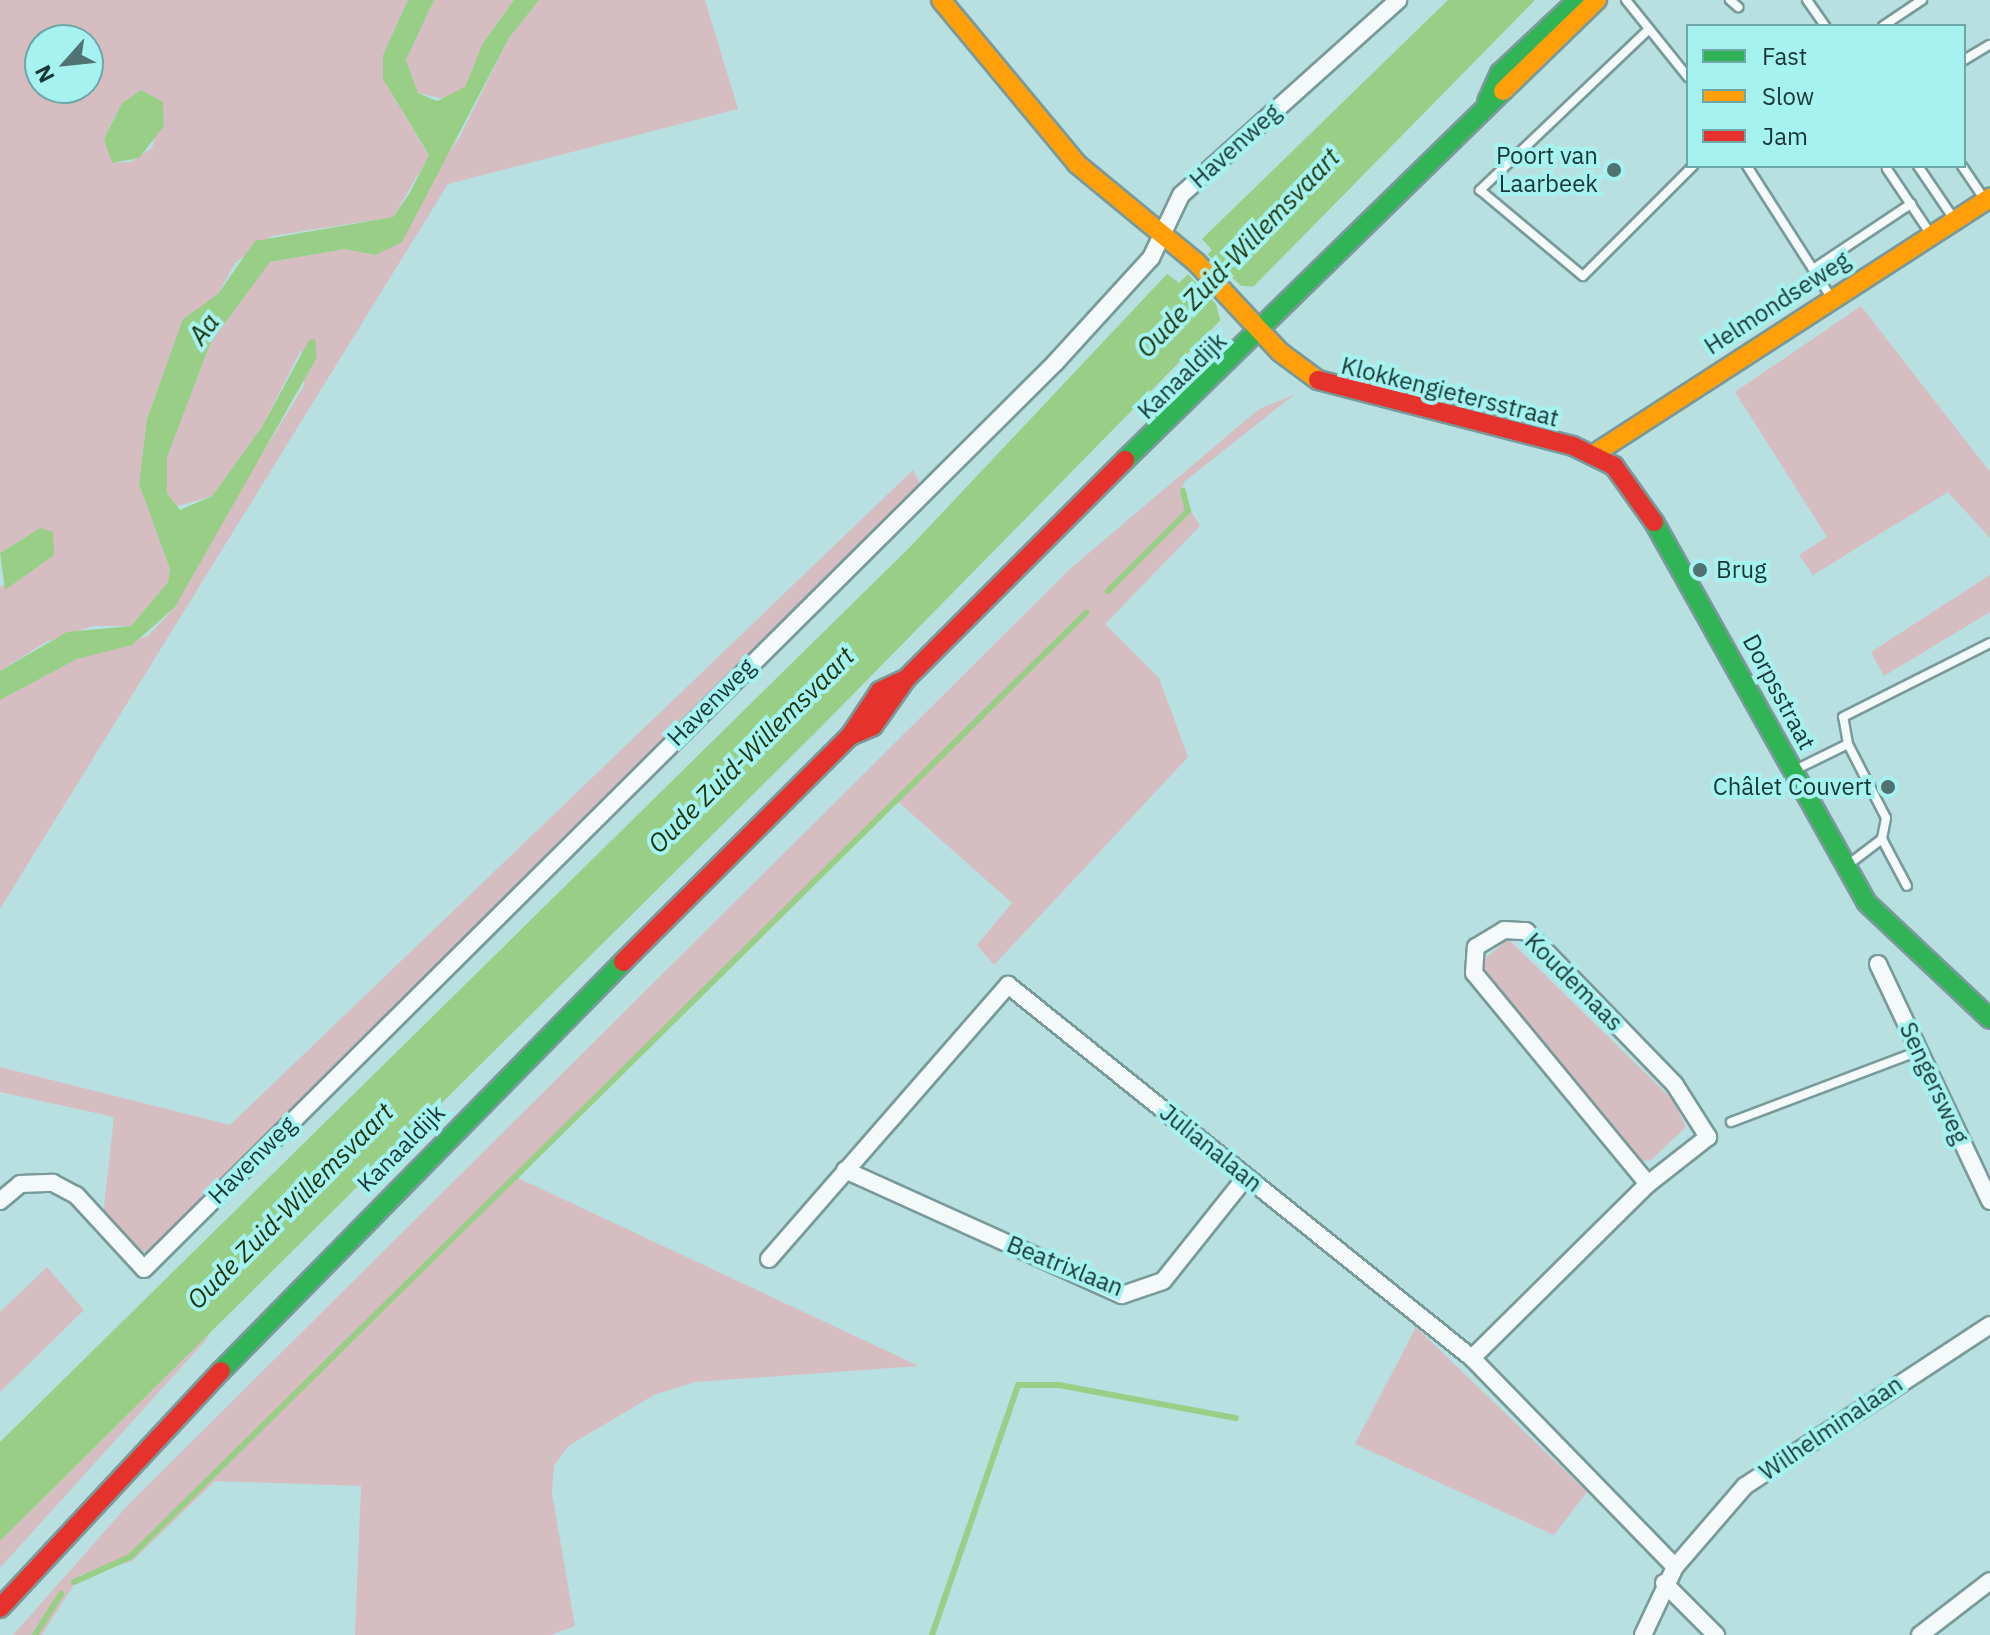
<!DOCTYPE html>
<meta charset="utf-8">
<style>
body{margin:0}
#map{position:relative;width:1990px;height:1635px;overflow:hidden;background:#b8e0e0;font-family:"IBM Plex Sans",sans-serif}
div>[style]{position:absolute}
.green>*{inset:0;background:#d6bdc1}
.water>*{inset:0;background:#98ce86}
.pier>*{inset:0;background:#b8e0e0}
.stream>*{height:6px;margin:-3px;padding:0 3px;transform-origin:3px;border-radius:3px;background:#98ce86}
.roads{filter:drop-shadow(2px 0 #799a9a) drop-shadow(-2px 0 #799a9a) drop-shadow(0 2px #799a9a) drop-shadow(0 -2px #799a9a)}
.lane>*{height:8px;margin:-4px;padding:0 4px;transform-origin:4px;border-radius:4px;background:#f4fafa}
.street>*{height:16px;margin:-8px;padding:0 8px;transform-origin:8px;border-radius:8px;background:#f4fafa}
.fast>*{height:18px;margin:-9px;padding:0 9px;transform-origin:9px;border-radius:9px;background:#30b455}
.slow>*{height:18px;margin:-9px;padding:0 9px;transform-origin:9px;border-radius:9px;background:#ff9f0a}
.jam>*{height:18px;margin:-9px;padding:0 9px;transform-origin:9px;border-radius:9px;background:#e5322d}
.dots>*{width:22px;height:22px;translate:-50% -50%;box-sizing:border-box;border:4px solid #a6f2f0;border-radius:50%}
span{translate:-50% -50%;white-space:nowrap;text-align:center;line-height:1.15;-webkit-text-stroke:8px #a6f2f0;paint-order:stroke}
.street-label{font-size:24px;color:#183737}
.poi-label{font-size:24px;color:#183737}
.right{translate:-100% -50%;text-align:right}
.left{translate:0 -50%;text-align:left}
.water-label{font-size:26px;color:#1e350b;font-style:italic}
.legend{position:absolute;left:1686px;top:24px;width:280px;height:144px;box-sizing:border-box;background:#a6f2f0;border:2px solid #6da7a6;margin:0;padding:10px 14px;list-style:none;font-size:24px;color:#183737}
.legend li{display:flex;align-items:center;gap:16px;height:40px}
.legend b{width:40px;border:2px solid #6da7a6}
.north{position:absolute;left:24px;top:24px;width:80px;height:80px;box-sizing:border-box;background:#a6f2f0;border:2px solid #6da7a6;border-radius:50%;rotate:243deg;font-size:22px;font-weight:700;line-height:32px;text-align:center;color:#183737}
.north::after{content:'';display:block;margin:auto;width:28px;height:36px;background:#507272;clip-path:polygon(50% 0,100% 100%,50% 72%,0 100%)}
</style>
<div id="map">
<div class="green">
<div style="clip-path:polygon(evenodd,0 0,408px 0,383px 55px,383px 79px,429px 156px,393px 217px,272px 236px,235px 263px,218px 294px,178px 333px,147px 419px,139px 484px,170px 569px,168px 582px,131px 626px,93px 626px,46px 642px,0 671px,0 587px,46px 561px,30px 534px,0 553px,0 0,40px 40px,88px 40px,88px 88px,40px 88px,40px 40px,0 0,141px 90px,163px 103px,152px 148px,131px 162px,112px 163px,109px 128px,122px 103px,141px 90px)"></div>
<div style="clip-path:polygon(434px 0,514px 0,483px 43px,465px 87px,449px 100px,418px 93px,406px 60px)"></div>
<div style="clip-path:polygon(539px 0,705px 0,738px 109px,448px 184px,0 909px,0 700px,77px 659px,148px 636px,175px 607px,199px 555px,304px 386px,301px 350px,262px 427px,212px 496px,175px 507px,167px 493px,167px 457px,211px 342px,270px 262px,345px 249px,375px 255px,459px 138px,509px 38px)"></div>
<div style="clip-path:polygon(1861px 306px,1990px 472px,1990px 538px,1948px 492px,1813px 575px,1799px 555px,1827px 537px,1735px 392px)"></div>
<div style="clip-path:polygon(1295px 394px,1185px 481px,1180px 492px,1200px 526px,1105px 624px,1159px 678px,1188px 757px,994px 965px,977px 945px,1012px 903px,895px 799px,518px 1178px,919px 1366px,695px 1382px,654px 1395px,568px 1446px,554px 1466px,552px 1493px,575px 1626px,551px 1635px,355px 1635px,361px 1486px,215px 1481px,132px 1561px,80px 1575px,42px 1635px,13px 1635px,128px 1505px,1071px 568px,1259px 409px)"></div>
<div style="clip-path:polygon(913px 470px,923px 489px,151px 1252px,139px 1251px,103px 1216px,114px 1117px,0 1092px,0 1067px,230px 1125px)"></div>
<div style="clip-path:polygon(1990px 575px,1990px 612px,1884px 676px,1871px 652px)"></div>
<div style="clip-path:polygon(1508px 939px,1672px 1099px,1686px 1127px,1651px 1160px,1640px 1161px,1479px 964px)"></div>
<div style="clip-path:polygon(47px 1267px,84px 1310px,0 1392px,0 1312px)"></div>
<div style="clip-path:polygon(1416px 1327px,1587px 1492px,1554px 1535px,1355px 1444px)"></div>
<div style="clip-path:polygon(211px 1332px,205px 1341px,0 1568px,0 1541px)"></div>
</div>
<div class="water">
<div style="clip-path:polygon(408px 0,434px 0,406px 60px,418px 93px,437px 101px,465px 87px,483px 43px,514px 0,539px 0,509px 38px,402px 242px,375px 255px,345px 249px,270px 262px,211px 342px,167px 457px,167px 493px,180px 510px,212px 496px,262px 427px,309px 340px,315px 339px,317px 357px,175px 607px,132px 645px,77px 659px,0 700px,0 671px,67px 632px,131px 626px,168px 582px,170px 569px,139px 484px,147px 419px,183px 319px,218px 294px,255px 241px,393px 217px,409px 194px,429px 155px,383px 79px,383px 55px)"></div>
<div style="clip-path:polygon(1448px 0,1535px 0,818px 730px,0 1541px,0 1442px,910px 547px,1167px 274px,1179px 283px,1212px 250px,1202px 239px)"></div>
<div style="clip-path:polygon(141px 90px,163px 102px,164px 126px,139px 158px,112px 163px,104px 139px,122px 103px)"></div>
<div style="clip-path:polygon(40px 528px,53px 532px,54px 555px,5px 590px,0 553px)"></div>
</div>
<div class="pier">
<div style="clip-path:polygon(1206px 253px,1241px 286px,1262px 287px,1222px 326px,1216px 304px,1186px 272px)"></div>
</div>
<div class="stream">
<div style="left:1108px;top:591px;width:113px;rotate:-45deg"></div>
<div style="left:1188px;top:511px;width:21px;rotate:-104deg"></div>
<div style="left:74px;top:1582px;width:61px;rotate:-24.1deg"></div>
<div style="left:130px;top:1557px;width:1344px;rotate:-44.64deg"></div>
<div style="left:35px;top:1635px;width:49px;rotate:-57.6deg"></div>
<div style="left:932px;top:1635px;width:264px;rotate:-71deg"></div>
<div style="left:1018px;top:1385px;width:41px"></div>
<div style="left:1059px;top:1385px;width:180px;rotate:10.6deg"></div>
</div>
<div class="roads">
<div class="lane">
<div style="left:1626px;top:0;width:99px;rotate:51.2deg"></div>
<div style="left:1730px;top:0;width:11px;rotate:41deg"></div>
<div style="left:1807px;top:0;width:32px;rotate:55deg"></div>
<div style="left:1883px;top:26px;width:47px;rotate:-33.7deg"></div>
<div style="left:1647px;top:31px;width:231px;rotate:136.4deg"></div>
<div style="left:1480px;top:190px;width:134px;rotate:39.9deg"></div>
<div style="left:1583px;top:276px;width:156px;rotate:-45deg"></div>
<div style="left:1964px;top:60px;width:29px;rotate:-31deg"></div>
<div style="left:1747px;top:166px;width:154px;rotate:57.4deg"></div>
<div style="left:1918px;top:166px;width:64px;rotate:55.8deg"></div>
<div style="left:1962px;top:166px;width:41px;rotate:55.9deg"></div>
<div style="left:1887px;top:169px;width:77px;rotate:56.1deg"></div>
<div style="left:1813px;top:269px;width:118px;rotate:-33.6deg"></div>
<div style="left:1848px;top:744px;width:27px;rotate:-100deg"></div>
<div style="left:1843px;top:717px;width:165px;rotate:-26.7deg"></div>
<div style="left:1797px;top:769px;width:57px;rotate:-26.1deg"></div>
<div style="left:1848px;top:744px;width:83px;rotate:62.8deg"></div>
<div style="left:1886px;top:818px;width:21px;rotate:101deg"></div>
<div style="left:1882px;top:839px;width:41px;rotate:142.9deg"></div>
<div style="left:1882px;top:839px;width:53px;rotate:62deg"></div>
<div style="left:1731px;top:1122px;width:201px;rotate:-20.7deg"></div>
</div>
<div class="street">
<div style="left:1878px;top:964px;width:262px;rotate:64.7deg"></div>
<div style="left:845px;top:1170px;width:304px;rotate:24.3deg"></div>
<div style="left:1122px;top:1295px;width:43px;rotate:-18.9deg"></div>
<div style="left:1163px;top:1281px;width:133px;rotate:-51.4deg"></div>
<div style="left:0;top:1201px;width:26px;rotate:-40deg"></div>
<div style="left:20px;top:1184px;width:33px;rotate:-2deg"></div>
<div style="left:53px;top:1183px;width:26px;rotate:28deg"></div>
<div style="left:76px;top:1195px;width:100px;rotate:47.4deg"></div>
<div style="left:144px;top:1269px;width:1285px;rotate:-44.84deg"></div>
<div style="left:1055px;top:363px;width:142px;rotate:-47.6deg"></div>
<div style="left:1151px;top:258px;width:70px;rotate:-64.5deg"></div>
<div style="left:1181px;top:195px;width:292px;rotate:-41.9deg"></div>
<div style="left:769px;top:1259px;width:364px;rotate:-48.9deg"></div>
<div style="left:1008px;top:985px;width:595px;rotate:38.8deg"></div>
<div style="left:1472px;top:1358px;width:291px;rotate:45.8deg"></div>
<div style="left:1472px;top:1358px;width:247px;rotate:-44.7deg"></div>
<div style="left:1648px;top:1184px;width:273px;rotate:-129.5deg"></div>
<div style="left:1474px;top:973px;width:26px;rotate:-86deg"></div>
<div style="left:1476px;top:947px;width:33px;rotate:-31deg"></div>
<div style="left:1504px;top:930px;width:22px;rotate:3deg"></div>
<div style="left:1526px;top:931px;width:214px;rotate:45.9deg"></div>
<div style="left:1675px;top:1085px;width:62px;rotate:57.6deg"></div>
<div style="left:1708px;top:1137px;width:76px;rotate:141.9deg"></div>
<div style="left:1664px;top:1583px;width:74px;rotate:45deg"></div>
<div style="left:1643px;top:1635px;width:75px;rotate:-64.8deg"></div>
<div style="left:1675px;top:1567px;width:107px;rotate:-49.2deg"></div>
<div style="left:1745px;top:1486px;width:293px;rotate:-33.3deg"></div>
<div style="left:1920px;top:1635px;width:88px;rotate:-37.6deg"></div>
</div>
<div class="fast">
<div style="left:1487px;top:102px;width:32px;rotate:-66deg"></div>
<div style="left:1500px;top:73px;width:107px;rotate:-43.1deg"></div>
<div style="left:1125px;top:460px;width:528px;rotate:-44.31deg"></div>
<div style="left:1654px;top:522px;width:436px;rotate:60.8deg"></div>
<div style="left:1867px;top:903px;width:169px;rotate:43.3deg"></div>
<div style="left:221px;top:1371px;width:573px;rotate:-45.49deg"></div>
</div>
<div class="slow">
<div style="left:941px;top:0;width:213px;rotate:50.3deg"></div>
<div style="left:1077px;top:164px;width:154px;rotate:39.5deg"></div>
<div style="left:1196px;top:262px;width:123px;rotate:47deg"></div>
<div style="left:1280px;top:352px;width:47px;rotate:36.4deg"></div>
<div style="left:1503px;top:91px;width:131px;rotate:-44.1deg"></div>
<div style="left:1594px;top:454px;width:472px;rotate:-32.9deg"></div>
</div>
<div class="jam">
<div style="left:1318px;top:380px;width:263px;rotate:14.5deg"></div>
<div style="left:1573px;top:446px;width:46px;rotate:26deg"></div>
<div style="left:1614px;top:466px;width:69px;rotate:54.5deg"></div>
<div style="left:850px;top:736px;width:25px;rotate:-23deg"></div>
<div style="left:873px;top:726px;width:57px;rotate:-54.9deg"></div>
<div style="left:906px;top:679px;width:310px;rotate:-45deg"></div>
<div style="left:623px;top:962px;width:320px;rotate:-44.9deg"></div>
<div style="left:850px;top:736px;width:54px;rotate:-56.3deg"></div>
<div style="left:880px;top:691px;width:29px;rotate:-25deg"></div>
<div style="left:0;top:1608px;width:324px;rotate:-47deg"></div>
</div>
</div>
<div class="dots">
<div style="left:1614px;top:170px;background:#507272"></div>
<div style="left:1700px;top:570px;background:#507272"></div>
<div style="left:1888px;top:787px;background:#507272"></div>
</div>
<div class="street-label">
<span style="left:1235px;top:146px;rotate:-42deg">Havenweg</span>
<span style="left:1777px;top:303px;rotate:-33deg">Helmondseweg</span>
<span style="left:1182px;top:376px;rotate:-44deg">Kanaaldijk</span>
<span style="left:1450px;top:392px;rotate:14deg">Klokkengietersstraat</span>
<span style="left:1779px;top:692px;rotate:62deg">Dorpsstraat</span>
<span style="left:711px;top:702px;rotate:-45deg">Havenweg</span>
<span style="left:1574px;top:982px;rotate:45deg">Koudemaas</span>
<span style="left:1934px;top:1083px;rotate:65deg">Sengersweg</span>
<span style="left:401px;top:1148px;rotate:-45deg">Kanaaldijk</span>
<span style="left:1211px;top:1148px;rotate:39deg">Julianalaan</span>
<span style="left:252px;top:1160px;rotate:-45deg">Havenweg</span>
<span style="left:1065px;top:1266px;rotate:22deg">Beatrixlaan</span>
<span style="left:1831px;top:1428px;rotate:-34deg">Wilhelminalaan</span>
</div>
<div class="poi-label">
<span class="right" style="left:1598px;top:170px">Poort van<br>Laarbeek</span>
<span class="left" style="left:1716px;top:570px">Brug</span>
<span class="right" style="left:1872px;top:787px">Châlet Couvert</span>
</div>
<div class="water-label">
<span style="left:1238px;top:253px;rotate:-46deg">Oude Zuid-Willemsvaart</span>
<span style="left:204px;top:329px;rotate:-53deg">Aa</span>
<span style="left:751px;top:750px;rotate:-45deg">Oude Zuid-Willemsvaart</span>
<span style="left:290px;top:1206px;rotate:-45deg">Oude Zuid-Willemsvaart</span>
</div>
<ul class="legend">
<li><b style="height:10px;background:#30b455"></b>Fast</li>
<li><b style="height:10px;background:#ff9f0a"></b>Slow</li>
<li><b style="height:10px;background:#e5322d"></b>Jam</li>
</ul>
<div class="north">N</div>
</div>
